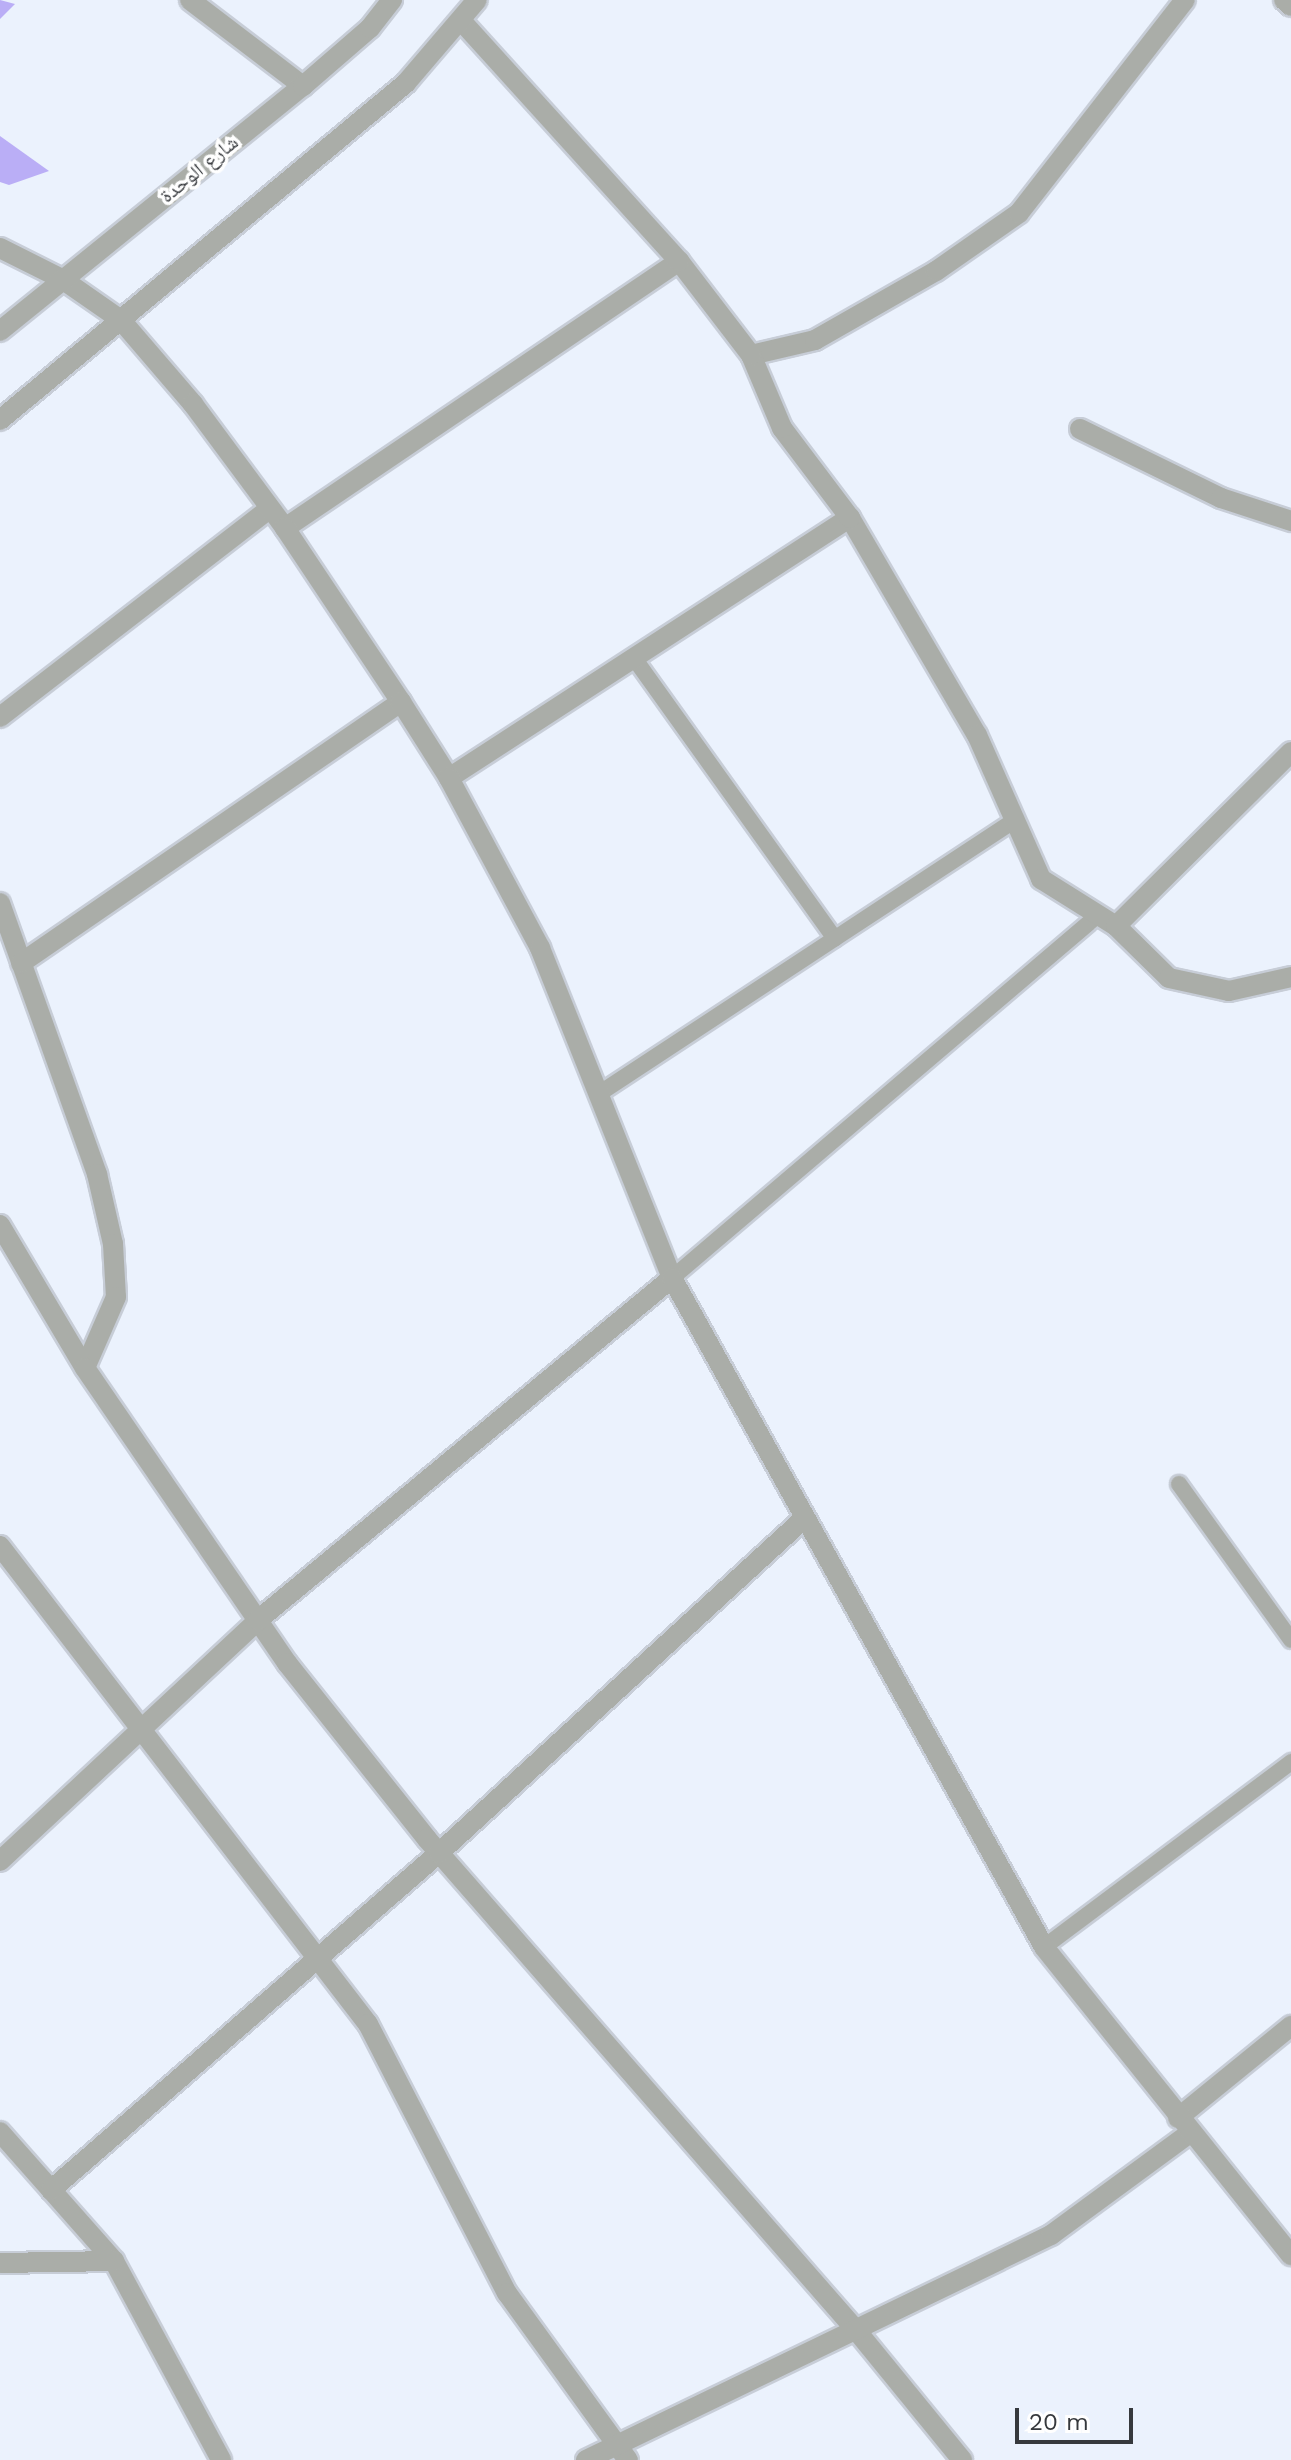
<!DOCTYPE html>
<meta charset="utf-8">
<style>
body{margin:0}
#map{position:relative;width:1291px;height:2460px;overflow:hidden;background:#ebf2fd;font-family:"Work Sans","Noto Naskh Arabic",sans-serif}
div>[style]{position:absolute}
.building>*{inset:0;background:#baaef6}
.roads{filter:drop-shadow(2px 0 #c7cdd7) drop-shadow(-2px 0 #c7cdd7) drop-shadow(0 2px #c7cdd7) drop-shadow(0 -2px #c7cdd7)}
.service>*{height:16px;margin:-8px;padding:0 8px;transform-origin:8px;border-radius:8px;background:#aaada8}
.minor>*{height:20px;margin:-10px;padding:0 10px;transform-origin:10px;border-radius:10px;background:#aaada8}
.tertiary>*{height:20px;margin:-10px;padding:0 10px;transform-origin:10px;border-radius:10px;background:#aaada8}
span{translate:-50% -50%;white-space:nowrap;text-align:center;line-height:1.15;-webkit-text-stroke:7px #fff;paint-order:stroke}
.street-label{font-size:20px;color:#36393d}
.scale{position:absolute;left:1015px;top:2408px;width:118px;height:36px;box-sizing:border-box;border:4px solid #36393d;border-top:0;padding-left:10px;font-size:24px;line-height:28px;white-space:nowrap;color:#36393d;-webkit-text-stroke:6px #fff;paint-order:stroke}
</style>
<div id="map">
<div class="building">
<div style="clip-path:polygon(0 0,15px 4px,0 19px)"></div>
<div style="clip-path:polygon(0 136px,49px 171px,9px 185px,0 182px)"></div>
</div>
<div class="roads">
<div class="service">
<div style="left:634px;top:658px;width:345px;rotate:54.4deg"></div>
<div style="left:597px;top:1095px;width:500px;rotate:-33.34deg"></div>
<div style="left:672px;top:1278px;width:560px;rotate:-40.43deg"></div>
<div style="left:1179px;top:1484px;width:192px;rotate:54.3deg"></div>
<div style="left:1044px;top:1947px;width:309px;rotate:-36.8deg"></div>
</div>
<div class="minor">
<div style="left:190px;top:0;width:142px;rotate:37.3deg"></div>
<div style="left:751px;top:355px;width:66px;rotate:-13.2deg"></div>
<div style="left:815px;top:340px;width:139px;rotate:-29.7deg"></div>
<div style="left:936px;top:271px;width:101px;rotate:-34.9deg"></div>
<div style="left:1019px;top:213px;width:270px;rotate:-52.1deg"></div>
<div style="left:1080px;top:429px;width:157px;rotate:26.1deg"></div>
<div style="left:1221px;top:498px;width:74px;rotate:18.2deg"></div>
<div style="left:850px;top:518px;width:251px;rotate:59.7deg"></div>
<div style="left:977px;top:735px;width:158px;rotate:66deg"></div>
<div style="left:1041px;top:879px;width:89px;rotate:32.1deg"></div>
<div style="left:1116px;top:926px;width:74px;rotate:44.5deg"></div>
<div style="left:1169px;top:978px;width:61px;rotate:12.2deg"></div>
<div style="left:1229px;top:991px;width:64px;rotate:-12.7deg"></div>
<div style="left:285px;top:528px;width:476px;rotate:-34.1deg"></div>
<div style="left:0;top:717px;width:341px;rotate:-37.7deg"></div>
<div style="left:449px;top:778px;width:478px;rotate:-33deg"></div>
<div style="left:850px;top:518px;width:113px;rotate:-127.1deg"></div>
<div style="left:782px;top:428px;width:79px;rotate:-113deg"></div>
<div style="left:751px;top:355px;width:118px;rotate:-127.5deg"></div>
<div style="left:679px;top:261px;width:324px;rotate:-132.2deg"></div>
<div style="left:0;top:903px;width:288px;rotate:70.3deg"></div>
<div style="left:97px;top:1174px;width:72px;rotate:77.1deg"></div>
<div style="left:113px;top:1244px;width:53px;rotate:86.8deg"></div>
<div style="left:116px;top:1297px;width:77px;rotate:113.6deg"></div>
<div style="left:1116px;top:926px;width:247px;rotate:-44.8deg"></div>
<div style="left:21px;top:963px;width:461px;rotate:-34.5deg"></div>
<div style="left:0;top:1225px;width:166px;rotate:59.3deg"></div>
<div style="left:85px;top:1368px;width:358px;rotate:55.6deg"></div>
<div style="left:287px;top:1663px;width:225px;rotate:51.5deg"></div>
<div style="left:427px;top:1839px;width:652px;rotate:48.86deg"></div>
<div style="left:856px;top:2330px;width:168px;rotate:50.8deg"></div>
<div style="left:0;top:1546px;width:603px;rotate:52.41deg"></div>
<div style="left:368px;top:2024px;width:303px;rotate:62.7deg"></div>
<div style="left:507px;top:2293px;width:206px;rotate:54.1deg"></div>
<div style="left:0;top:1861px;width:353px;rotate:-43deg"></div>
<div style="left:258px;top:1620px;width:537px;rotate:-39.56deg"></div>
<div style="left:1178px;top:2118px;width:146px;rotate:-39.2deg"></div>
<div style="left:0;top:2132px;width:172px;rotate:48.5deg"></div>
<div style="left:114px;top:2261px;width:226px;rotate:61.7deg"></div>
<div style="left:51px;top:2190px;width:514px;rotate:-40.98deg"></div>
<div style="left:439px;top:1853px;width:496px;rotate:-42.5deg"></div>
<div style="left:0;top:2263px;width:114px;rotate:-1deg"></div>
<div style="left:586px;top:2460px;width:517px;rotate:-25.82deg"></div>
<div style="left:1051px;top:2235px;width:172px;rotate:-36.3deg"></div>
</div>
<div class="tertiary">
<div style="left:1284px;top:0;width:9px;rotate:41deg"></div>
<div style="left:0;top:248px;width:69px;rotate:26.6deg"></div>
<div style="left:62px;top:279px;width:72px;rotate:34.8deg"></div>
<div style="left:121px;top:320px;width:111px;rotate:49.4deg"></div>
<div style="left:193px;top:404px;width:154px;rotate:53.4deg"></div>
<div style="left:285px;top:528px;width:209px;rotate:56.3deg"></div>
<div style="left:401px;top:702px;width:90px;rotate:57.7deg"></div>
<div style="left:449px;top:778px;width:193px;rotate:61.8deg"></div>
<div style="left:540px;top:948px;width:355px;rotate:68.2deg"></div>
<div style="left:672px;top:1278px;width:765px;rotate:60.92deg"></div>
<div style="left:1044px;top:1947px;width:395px;rotate:51.3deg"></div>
<div style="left:0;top:331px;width:390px;rotate:-39deg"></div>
<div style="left:303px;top:86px;width:89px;rotate:-40.9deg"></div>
<div style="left:370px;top:28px;width:36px;rotate:-52deg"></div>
<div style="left:0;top:420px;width:528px;rotate:-39.69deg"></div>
<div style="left:406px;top:83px;width:109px;rotate:-49.5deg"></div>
</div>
</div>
<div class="street-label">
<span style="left:199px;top:169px;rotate:-39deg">شارع الوحدة</span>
</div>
<div class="scale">20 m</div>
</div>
